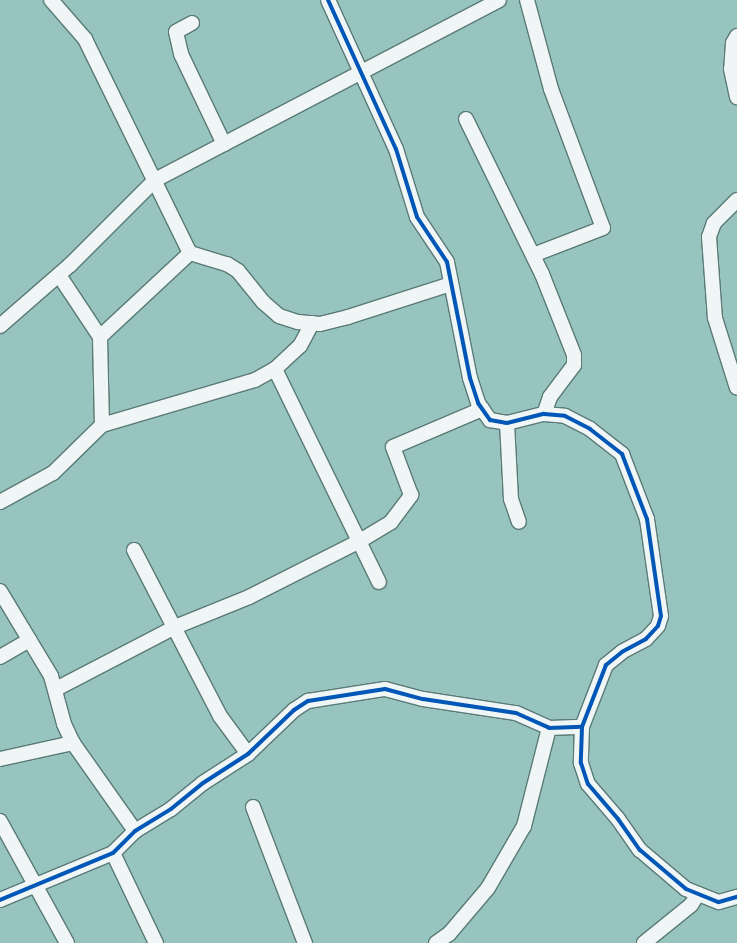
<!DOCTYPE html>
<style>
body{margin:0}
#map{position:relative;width:737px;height:943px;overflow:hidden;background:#98c4bf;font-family:Arial,sans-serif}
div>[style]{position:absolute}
.roads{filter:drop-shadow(1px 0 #597a76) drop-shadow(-1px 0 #597a76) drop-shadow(0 1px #597a76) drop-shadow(0 -1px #597a76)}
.minor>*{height:14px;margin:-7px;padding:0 7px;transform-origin:7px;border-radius:7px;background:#f0f6f5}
.cycleway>*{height:4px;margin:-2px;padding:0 2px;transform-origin:2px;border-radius:2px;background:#0057b8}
span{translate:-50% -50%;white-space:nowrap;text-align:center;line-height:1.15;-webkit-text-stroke:3px #86d6cc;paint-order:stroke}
</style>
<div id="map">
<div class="roads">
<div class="minor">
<div style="left:51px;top:0;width:52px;rotate:48.9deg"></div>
<div style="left:85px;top:39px;width:238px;rotate:63.9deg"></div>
<div style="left:190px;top:253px;width:123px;rotate:137deg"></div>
<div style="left:100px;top:337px;width:74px;rotate:-123.5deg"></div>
<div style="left:328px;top:0;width:164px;rotate:65.5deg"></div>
<div style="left:396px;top:149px;width:71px;rotate:72.8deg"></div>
<div style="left:417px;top:217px;width:54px;rotate:56.3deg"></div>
<div style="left:447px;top:262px;width:118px;rotate:78.8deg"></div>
<div style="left:470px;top:378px;width:26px;rotate:72deg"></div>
<div style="left:478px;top:403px;width:21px;rotate:55deg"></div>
<div style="left:490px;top:420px;width:17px;rotate:10deg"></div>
<div style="left:507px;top:423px;width:38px;rotate:-14deg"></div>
<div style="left:544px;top:414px;width:21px;rotate:5deg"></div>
<div style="left:565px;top:416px;width:28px;rotate:27deg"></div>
<div style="left:590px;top:429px;width:41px;rotate:38deg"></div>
<div style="left:622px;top:454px;width:70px;rotate:69deg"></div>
<div style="left:647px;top:519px;width:98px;rotate:81.8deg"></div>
<div style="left:661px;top:616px;width:10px;rotate:107deg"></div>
<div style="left:658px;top:626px;width:18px;rotate:133deg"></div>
<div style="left:646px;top:639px;width:27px;rotate:152deg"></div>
<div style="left:622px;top:652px;width:21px;rotate:141deg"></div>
<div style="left:606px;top:665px;width:66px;rotate:111.2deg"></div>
<div style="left:582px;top:727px;width:36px;rotate:92deg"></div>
<div style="left:581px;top:763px;width:22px;rotate:72deg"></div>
<div style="left:588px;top:784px;width:46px;rotate:49.4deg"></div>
<div style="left:618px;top:819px;width:38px;rotate:55deg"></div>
<div style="left:640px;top:850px;width:60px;rotate:40.3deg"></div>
<div style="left:686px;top:889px;width:35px;rotate:22deg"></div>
<div style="left:719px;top:902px;width:19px;rotate:-16deg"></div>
<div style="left:527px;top:0;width:92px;rotate:74.9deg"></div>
<div style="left:551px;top:89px;width:148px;rotate:69.5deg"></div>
<div style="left:603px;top:228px;width:75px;rotate:158.9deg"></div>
<div style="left:192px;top:23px;width:18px;rotate:151deg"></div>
<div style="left:176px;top:32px;width:23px;rotate:77deg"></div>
<div style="left:181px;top:54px;width:100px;rotate:64.5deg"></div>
<div style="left:737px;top:36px;width:8px;rotate:120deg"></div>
<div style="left:733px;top:43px;width:26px;rotate:94deg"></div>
<div style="left:731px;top:69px;width:29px;rotate:78deg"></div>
<div style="left:466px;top:119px;width:173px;rotate:63.9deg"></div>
<div style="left:542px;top:274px;width:87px;rotate:68.4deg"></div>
<div style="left:574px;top:355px;width:10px;rotate:90deg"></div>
<div style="left:574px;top:365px;width:40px;rotate:127deg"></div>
<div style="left:550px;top:397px;width:18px;rotate:109deg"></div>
<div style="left:737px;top:200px;width:33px;rotate:135deg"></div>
<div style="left:714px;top:223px;width:15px;rotate:110deg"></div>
<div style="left:709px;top:237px;width:81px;rotate:85.8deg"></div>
<div style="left:715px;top:318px;width:73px;rotate:72.6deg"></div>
<div style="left:190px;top:253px;width:39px;rotate:17deg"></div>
<div style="left:227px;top:264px;width:13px;rotate:32deg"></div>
<div style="left:238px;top:271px;width:40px;rotate:51deg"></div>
<div style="left:263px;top:302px;width:21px;rotate:41deg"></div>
<div style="left:279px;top:316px;width:20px;rotate:18deg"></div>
<div style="left:298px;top:322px;width:22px;rotate:5deg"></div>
<div style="left:320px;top:324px;width:29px;rotate:-14deg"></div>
<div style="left:348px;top:317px;width:108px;rotate:-17.8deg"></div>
<div style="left:0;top:326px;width:93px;rotate:-41.1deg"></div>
<div style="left:70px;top:265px;width:120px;rotate:-45deg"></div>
<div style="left:155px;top:180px;width:388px;rotate:-27.6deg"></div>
<div style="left:275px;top:369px;width:237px;rotate:64deg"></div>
<div style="left:507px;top:423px;width:76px;rotate:87deg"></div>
<div style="left:511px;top:499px;width:24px;rotate:71deg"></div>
<div style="left:102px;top:425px;width:159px;rotate:-16.4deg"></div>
<div style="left:255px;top:380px;width:23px;rotate:-29deg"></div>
<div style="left:275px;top:369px;width:34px;rotate:-43deg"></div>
<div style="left:300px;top:346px;width:26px;rotate:-62deg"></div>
<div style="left:0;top:502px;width:60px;rotate:-28.7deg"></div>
<div style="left:53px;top:473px;width:69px;rotate:-44.4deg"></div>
<div style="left:102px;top:425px;width:88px;rotate:-91.3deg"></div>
<div style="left:134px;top:550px;width:187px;rotate:62.6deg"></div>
<div style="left:220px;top:716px;width:47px;rotate:53.6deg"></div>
<div style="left:0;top:591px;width:99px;rotate:59deg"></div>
<div style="left:51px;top:676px;width:50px;rotate:74.8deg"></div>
<div style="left:64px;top:724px;width:21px;rotate:65deg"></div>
<div style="left:73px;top:743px;width:108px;rotate:54.8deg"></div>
<div style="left:0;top:657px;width:34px;rotate:-30deg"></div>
<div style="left:56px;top:689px;width:134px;rotate:-27.5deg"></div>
<div style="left:175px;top:627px;width:80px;rotate:-22.1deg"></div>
<div style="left:249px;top:597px;width:122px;rotate:-26.8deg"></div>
<div style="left:358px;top:542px;width:39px;rotate:-31deg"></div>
<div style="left:391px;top:522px;width:34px;rotate:-53deg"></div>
<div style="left:411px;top:495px;width:51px;rotate:-110.6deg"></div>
<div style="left:393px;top:447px;width:97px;rotate:-23.1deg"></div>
<div style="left:0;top:759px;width:75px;rotate:-12.4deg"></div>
<div style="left:253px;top:807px;width:146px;rotate:69.1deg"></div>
<div style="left:0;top:821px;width:139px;rotate:61.2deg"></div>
<div style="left:113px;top:853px;width:100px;rotate:64.5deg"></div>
<div style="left:0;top:900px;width:122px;rotate:-22.6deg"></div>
<div style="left:113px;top:853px;width:31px;rotate:-45deg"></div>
<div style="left:135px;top:831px;width:42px;rotate:-31.4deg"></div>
<div style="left:171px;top:809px;width:41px;rotate:-39.1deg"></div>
<div style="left:203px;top:783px;width:54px;rotate:-32.8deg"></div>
<div style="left:248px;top:754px;width:64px;rotate:-43.7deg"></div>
<div style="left:294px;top:710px;width:17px;rotate:-33deg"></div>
<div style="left:308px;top:701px;width:78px;rotate:-8.9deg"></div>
<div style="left:385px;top:689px;width:39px;rotate:15deg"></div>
<div style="left:423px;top:699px;width:94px;rotate:8.6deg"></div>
<div style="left:516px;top:713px;width:36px;rotate:24deg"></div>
<div style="left:549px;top:728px;width:33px;rotate:-2deg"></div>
<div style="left:436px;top:943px;width:16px;rotate:-35deg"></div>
<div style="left:449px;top:934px;width:60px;rotate:-49.7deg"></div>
<div style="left:488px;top:888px;width:72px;rotate:-59.9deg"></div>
<div style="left:524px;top:826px;width:101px;rotate:-75.7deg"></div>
<div style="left:644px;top:943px;width:60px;rotate:-39deg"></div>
<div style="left:691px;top:905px;width:13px;rotate:-58deg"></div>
</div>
</div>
<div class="cycleway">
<div style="left:328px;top:0;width:164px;rotate:65.5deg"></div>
<div style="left:396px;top:149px;width:71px;rotate:72.8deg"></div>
<div style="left:417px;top:217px;width:54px;rotate:56.3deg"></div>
<div style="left:447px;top:262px;width:118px;rotate:78.8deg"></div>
<div style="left:470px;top:378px;width:26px;rotate:72deg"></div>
<div style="left:478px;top:403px;width:21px;rotate:55deg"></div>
<div style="left:490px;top:420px;width:17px;rotate:10deg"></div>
<div style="left:507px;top:423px;width:38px;rotate:-14deg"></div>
<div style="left:544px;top:414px;width:21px;rotate:5deg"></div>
<div style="left:565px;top:416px;width:28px;rotate:27deg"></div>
<div style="left:590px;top:429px;width:41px;rotate:38deg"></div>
<div style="left:622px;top:454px;width:70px;rotate:69deg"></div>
<div style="left:647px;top:519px;width:98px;rotate:81.8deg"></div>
<div style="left:661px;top:616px;width:10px;rotate:107deg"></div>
<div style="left:658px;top:626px;width:18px;rotate:133deg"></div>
<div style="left:646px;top:639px;width:27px;rotate:152deg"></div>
<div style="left:622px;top:652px;width:21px;rotate:141deg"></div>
<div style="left:606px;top:665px;width:66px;rotate:111.2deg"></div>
<div style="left:582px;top:727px;width:36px;rotate:92deg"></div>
<div style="left:581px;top:763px;width:22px;rotate:72deg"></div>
<div style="left:588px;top:784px;width:46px;rotate:49.4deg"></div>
<div style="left:618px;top:819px;width:38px;rotate:55deg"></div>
<div style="left:640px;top:850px;width:60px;rotate:40.3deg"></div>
<div style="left:686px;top:889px;width:35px;rotate:22deg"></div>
<div style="left:719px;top:902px;width:19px;rotate:-16deg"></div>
<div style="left:0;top:900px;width:122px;rotate:-22.6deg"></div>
<div style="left:113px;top:853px;width:31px;rotate:-45deg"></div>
<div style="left:135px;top:831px;width:42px;rotate:-31.4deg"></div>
<div style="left:171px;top:809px;width:41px;rotate:-39.1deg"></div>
<div style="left:203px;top:783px;width:54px;rotate:-32.8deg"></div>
<div style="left:248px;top:754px;width:64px;rotate:-43.7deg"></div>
<div style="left:294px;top:710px;width:17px;rotate:-33deg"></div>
<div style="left:308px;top:701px;width:78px;rotate:-8.9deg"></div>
<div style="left:385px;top:689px;width:39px;rotate:15deg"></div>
<div style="left:423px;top:699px;width:94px;rotate:8.6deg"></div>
<div style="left:516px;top:713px;width:36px;rotate:24deg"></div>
<div style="left:549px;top:728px;width:33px;rotate:-2deg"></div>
</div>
</div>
